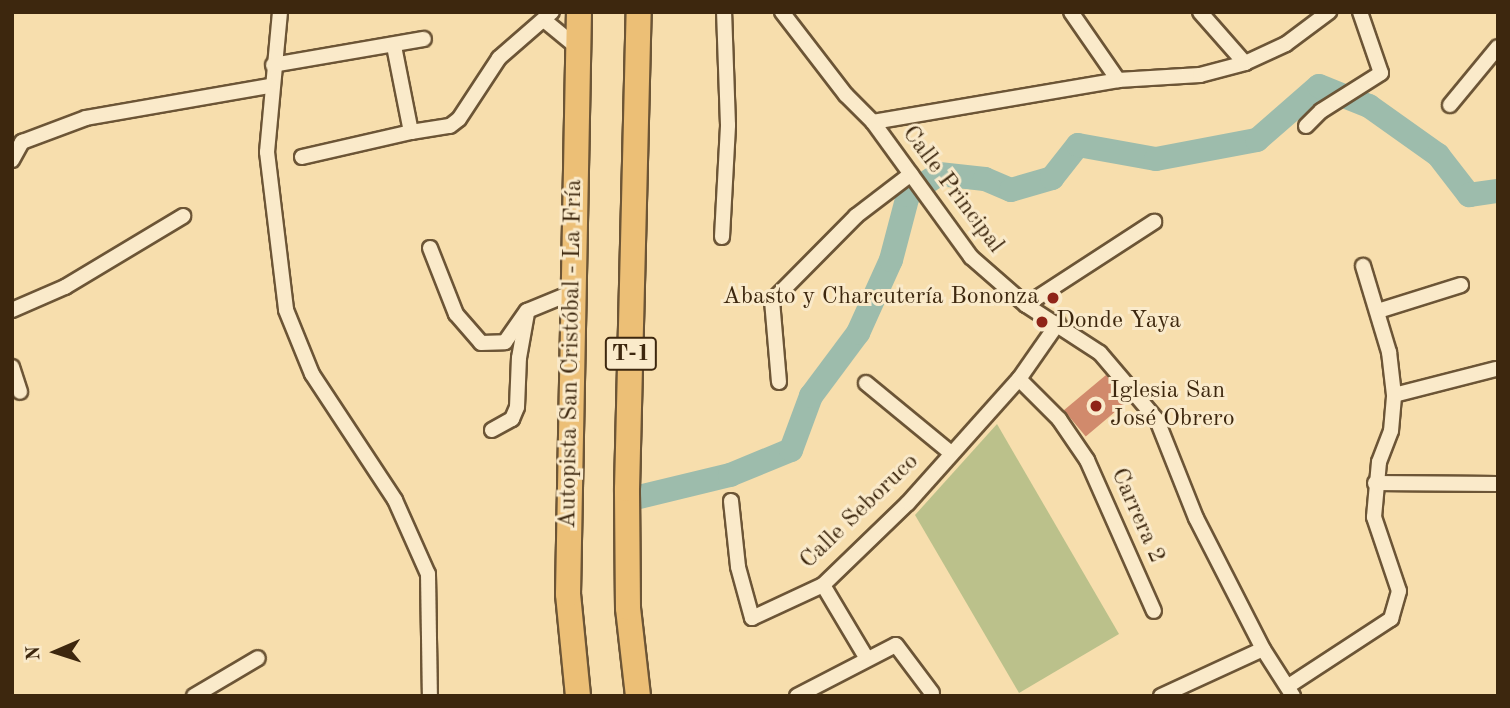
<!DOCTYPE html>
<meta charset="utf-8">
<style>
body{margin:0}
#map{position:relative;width:1510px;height:708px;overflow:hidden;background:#f7dead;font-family:"Old Standard TT",serif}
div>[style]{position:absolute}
.green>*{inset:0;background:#bbc18b}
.river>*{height:24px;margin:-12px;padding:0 12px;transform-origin:12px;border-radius:12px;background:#9dbcac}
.building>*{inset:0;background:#d18a6c;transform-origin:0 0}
.roads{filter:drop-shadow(2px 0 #6c5536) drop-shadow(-2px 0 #6c5536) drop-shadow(0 2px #6c5536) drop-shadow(0 -2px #6c5536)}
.street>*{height:14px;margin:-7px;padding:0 7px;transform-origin:7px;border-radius:7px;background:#faeaca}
.highway>*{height:24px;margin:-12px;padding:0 12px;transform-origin:12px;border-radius:12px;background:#ecbf76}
.dots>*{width:19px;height:19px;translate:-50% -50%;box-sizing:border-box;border:4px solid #faeaca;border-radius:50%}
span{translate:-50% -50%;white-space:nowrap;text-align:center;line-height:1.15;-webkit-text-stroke:6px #faeaca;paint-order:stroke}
.shield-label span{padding:2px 5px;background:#faeaca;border:2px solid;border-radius:5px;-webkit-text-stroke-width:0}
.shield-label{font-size:23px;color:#3d270e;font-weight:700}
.street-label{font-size:24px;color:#3d270e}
.poi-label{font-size:24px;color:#3d270e}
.right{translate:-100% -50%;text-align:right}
.left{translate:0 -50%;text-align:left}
.frame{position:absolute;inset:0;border:14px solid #3d270e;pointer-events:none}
.north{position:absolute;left:21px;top:617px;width:70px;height:70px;-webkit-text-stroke:5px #faeaca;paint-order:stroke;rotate:267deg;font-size:19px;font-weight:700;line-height:28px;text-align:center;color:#3d270e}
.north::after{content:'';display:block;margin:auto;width:24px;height:32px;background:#3d270e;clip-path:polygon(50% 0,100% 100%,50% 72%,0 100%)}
</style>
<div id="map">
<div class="green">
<div style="clip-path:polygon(997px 424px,1119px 634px,1019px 693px,915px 515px)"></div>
</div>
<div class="river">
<div style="left:639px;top:497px;width:94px;rotate:-13.6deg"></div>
<div style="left:730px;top:475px;width:66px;rotate:-22.3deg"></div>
<div style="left:791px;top:450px;width:58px;rotate:-69.7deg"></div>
<div style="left:811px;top:396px;width:79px;rotate:-53.3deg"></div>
<div style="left:858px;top:333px;width:80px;rotate:-65.7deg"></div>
<div style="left:891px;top:260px;width:67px;rotate:-75.3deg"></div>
<div style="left:908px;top:195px;width:37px;rotate:-34deg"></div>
<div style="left:939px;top:174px;width:46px;rotate:6.2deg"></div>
<div style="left:985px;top:179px;width:28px;rotate:23deg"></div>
<div style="left:1011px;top:190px;width:43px;rotate:-16.3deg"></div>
<div style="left:1052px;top:178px;width:42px;rotate:-51.8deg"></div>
<div style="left:1078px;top:145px;width:79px;rotate:10.2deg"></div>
<div style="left:1156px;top:159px;width:103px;rotate:-10.7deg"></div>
<div style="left:1257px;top:140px;width:82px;rotate:-41.1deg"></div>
<div style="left:1319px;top:86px;width:54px;rotate:21.8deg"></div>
<div style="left:1369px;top:106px;width:85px;rotate:35.4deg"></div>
<div style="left:1438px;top:155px;width:51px;rotate:52.2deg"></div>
<div style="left:1469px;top:195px;width:29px;rotate:-8deg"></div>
</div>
<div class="building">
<div style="left:1106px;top:375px;width:34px;height:55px;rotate:50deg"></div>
</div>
<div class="roads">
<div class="street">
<div style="left:280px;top:12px;width:141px;rotate:95.3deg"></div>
<div style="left:267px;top:152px;width:159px;rotate:83.1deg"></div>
<div style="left:286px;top:310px;width:69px;rotate:67.9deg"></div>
<div style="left:312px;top:374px;width:151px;rotate:56.6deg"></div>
<div style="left:395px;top:500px;width:81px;rotate:66deg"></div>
<div style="left:428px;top:574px;width:122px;rotate:89.1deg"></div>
<div style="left:782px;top:12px;width:105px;rotate:52.4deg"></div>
<div style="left:846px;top:95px;width:38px;rotate:45deg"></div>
<div style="left:873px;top:122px;width:167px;rotate:54deg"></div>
<div style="left:971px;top:257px;width:73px;rotate:41.1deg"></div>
<div style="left:1026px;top:305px;width:88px;rotate:33deg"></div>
<div style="left:1100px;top:353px;width:88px;rotate:49.6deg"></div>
<div style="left:1157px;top:420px;width:105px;rotate:68.3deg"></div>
<div style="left:1196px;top:518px;width:147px;rotate:62.9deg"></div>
<div style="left:1263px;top:649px;width:56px;rotate:57.4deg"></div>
<div style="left:1071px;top:12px;width:83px;rotate:55.3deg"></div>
<div style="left:1200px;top:12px;width:68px;rotate:48.6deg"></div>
<div style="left:544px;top:20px;width:44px;rotate:39.5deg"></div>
<div style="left:273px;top:65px;width:153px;rotate:-9.8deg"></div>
<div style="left:1450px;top:105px;width:75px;rotate:-50.4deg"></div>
<div style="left:873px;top:122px;width:249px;rotate:-9.7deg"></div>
<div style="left:1118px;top:80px;width:82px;rotate:-3.5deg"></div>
<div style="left:1200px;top:75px;width:47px;rotate:-14.9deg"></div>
<div style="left:1245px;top:63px;width:45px;rotate:-24.9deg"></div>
<div style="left:1286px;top:44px;width:54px;rotate:-36.7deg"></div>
<div style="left:1306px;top:126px;width:21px;rotate:-45deg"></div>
<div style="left:1321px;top:111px;width:71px;rotate:-32.3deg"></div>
<div style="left:1381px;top:73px;width:65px;rotate:-109deg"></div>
<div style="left:411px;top:132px;width:39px;rotate:-9deg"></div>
<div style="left:450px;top:126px;width:11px;rotate:-38deg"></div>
<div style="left:459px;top:119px;width:73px;rotate:-56.7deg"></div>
<div style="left:499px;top:58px;width:70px;rotate:-41deg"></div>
<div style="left:302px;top:157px;width:112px;rotate:-12.9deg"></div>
<div style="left:411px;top:132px;width:88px;rotate:-101.2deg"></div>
<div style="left:12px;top:160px;width:21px;rotate:-61deg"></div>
<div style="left:22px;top:142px;width:68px;rotate:-20.6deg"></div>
<div style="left:86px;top:118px;width:187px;rotate:-9.9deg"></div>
<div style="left:722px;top:237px;width:112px;rotate:-86.9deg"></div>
<div style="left:728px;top:125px;width:113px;rotate:-92deg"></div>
<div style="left:430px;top:248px;width:71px;rotate:68.5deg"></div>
<div style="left:456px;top:314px;width:38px;rotate:49deg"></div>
<div style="left:481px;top:343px;width:24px;rotate:-2deg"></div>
<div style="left:505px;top:342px;width:38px;rotate:-55deg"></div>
<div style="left:527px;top:311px;width:50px;rotate:-22.4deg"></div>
<div style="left:1026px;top:305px;width:153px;rotate:-33deg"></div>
<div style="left:12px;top:310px;width:58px;rotate:-23.5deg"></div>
<div style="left:65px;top:287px;width:138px;rotate:-31deg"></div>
<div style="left:1378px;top:311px;width:87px;rotate:-17.4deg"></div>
<div style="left:12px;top:367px;width:26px;rotate:72deg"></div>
<div style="left:1019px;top:379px;width:57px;rotate:45deg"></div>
<div style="left:1059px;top:419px;width:50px;rotate:55.7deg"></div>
<div style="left:1087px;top:460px;width:165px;rotate:66.1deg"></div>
<div style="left:779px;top:382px;width:81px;rotate:-94.9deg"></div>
<div style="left:772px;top:301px;width:120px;rotate:-45.3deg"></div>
<div style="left:856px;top:216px;width:69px;rotate:-37.4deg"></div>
<div style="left:866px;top:383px;width:110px;rotate:39.5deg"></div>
<div style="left:1394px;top:395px;width:105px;rotate:-14.3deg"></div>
<div style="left:492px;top:430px;width:23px;rotate:-29deg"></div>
<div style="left:512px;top:419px;width:13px;rotate:-67deg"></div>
<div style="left:517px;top:407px;width:49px;rotate:-87.7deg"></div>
<div style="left:519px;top:358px;width:46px;rotate:-79.9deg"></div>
<div style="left:1375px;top:483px;width:123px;rotate:0.5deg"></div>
<div style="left:731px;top:501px;width:66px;rotate:83.9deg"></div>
<div style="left:738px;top:567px;width:53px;rotate:74.6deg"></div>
<div style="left:752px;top:618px;width:78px;rotate:-24.9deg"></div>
<div style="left:823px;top:585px;width:118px;rotate:-44deg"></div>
<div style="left:908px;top:503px;width:166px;rotate:-48.2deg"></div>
<div style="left:1019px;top:379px;width:68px;rotate:-55.1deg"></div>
<div style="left:823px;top:585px;width:84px;rotate:59.2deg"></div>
<div style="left:1290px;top:685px;width:121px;rotate:-33.2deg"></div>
<div style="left:1391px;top:619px;width:29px;rotate:-74deg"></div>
<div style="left:1399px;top:591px;width:78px;rotate:-108.7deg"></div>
<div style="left:1374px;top:517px;width:55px;rotate:-84.8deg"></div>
<div style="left:1379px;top:462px;width:33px;rotate:-69deg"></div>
<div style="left:1391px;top:431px;width:36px;rotate:-85deg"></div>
<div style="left:1394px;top:395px;width:43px;rotate:-96.6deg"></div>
<div style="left:1389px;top:352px;width:90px;rotate:-106.8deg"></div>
<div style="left:194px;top:696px;width:74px;rotate:-30.7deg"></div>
<div style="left:797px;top:696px;width:111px;rotate:-27.3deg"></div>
<div style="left:896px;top:645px;width:60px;rotate:53.1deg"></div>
<div style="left:1161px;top:696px;width:112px;rotate:-24.7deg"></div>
</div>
<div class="highway">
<div style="left:578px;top:696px;width:102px;rotate:-95.6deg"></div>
<div style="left:568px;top:594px;width:582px;rotate:-88.92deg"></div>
<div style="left:638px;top:696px;width:89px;rotate:-96.5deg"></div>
<div style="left:628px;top:608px;width:119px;rotate:-90.5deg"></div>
<div style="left:627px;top:489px;width:477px;rotate:-88.6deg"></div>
</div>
</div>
<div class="dots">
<div style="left:1053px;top:298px;background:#8f2418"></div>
<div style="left:1042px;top:322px;background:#8f2418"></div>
<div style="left:1096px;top:406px;background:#8f2418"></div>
</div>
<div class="shield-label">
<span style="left:631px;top:354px">T-1</span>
</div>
<div class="street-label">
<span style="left:952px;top:190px;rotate:53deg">Calle Principal</span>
<span style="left:572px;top:354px;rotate:-89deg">Autopista San Cristóbal - La Fría</span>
<span style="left:860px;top:512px;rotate:-44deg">Calle Seboruco</span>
<span style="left:1137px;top:516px;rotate:66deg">Carrera 2</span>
</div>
<div class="poi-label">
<span class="right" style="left:1039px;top:298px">Abasto y Charcutería Bononza</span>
<span class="left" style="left:1056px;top:322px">Donde Yaya</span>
<span class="left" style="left:1110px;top:406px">Iglesia San<br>José Obrero</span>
</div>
<div class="frame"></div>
<div class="north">N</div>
</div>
